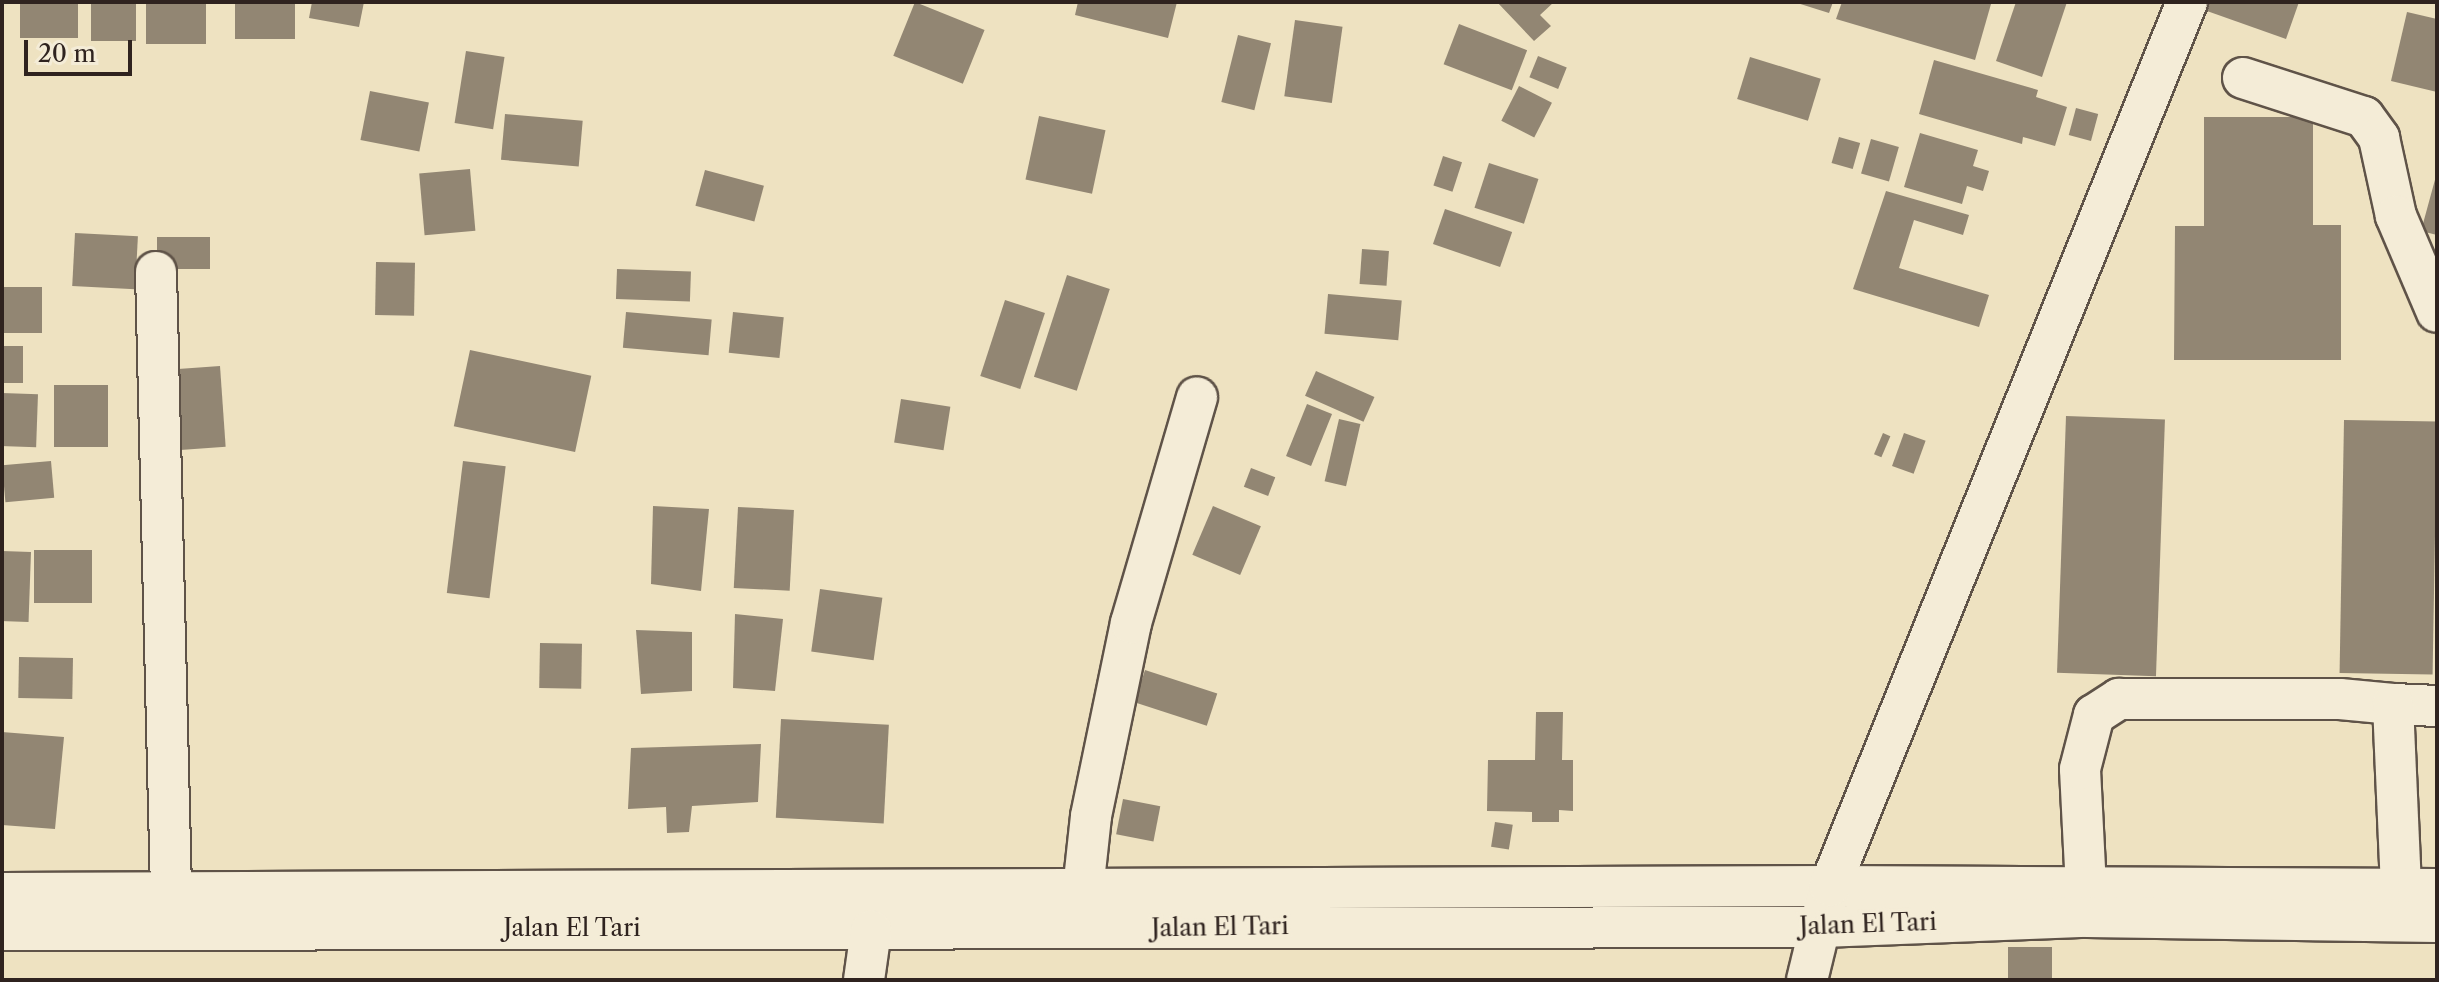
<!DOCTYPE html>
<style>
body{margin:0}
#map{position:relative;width:2439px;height:982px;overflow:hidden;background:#eee2c1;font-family:"Libre Caslon Text",serif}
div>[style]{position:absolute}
.building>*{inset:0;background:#928673;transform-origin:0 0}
.roads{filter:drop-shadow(2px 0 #5f5348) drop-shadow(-2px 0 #5f5348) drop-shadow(0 2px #5f5348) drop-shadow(0 -2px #5f5348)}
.minor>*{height:40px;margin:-20px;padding:0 20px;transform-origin:20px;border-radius:20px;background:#f4ecd7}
span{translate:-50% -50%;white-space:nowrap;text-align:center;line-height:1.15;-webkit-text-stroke:7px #f4ecd7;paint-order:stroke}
.street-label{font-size:24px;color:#2f231f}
.frame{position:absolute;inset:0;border:4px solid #2f231f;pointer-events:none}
.scale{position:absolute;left:24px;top:40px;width:108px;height:36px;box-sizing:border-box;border:4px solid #2f231f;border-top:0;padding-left:10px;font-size:24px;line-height:28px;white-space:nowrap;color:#2f231f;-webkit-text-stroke:6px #f4ecd7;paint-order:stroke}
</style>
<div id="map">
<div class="building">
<div style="left:20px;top:2px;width:58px;height:36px"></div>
<div style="left:91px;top:2px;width:45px;height:39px"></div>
<div style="left:146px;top:2px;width:60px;height:42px"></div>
<div style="left:235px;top:2px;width:60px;height:37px"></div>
<div style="clip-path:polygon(312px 2px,364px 2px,359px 27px,309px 18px)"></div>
<div style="left:915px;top:2px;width:75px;height:58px;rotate:22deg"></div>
<div style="clip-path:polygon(1078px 2px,1177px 2px,1168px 38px,1075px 15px)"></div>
<div style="clip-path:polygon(1497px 2px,1554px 2px,1540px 15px,1551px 26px,1534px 41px)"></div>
<div style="clip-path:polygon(1794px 2px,1833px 2px,1829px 13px)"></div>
<div style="clip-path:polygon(1842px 2px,1984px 2px,1991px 4px,1975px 60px,1836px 19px)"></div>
<div style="clip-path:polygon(2016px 2px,2067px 2px,2042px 77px,1996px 61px)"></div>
<div style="clip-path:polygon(2210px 2px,2299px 2px,2286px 39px,2207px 11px)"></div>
<div style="clip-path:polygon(2407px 12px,2437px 19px,2437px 92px,2391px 81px)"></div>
<div style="left:1295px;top:20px;width:48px;height:77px;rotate:8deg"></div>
<div style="left:1459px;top:24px;width:73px;height:43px;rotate:21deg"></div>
<div style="left:1238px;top:35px;width:34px;height:69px;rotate:14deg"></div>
<div style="left:466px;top:51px;width:39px;height:73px;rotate:9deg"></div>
<div style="left:1538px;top:56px;width:31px;height:23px;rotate:22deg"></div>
<div style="left:1750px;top:57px;width:74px;height:44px;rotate:17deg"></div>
<div style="clip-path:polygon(1934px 60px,2038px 90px,2036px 97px,2067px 107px,2055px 146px,2023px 137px,2022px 144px,1919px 114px)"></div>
<div style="left:1519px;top:86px;width:37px;height:39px;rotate:27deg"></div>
<div style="left:370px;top:91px;width:60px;height:50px;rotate:11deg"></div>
<div style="left:2076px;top:108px;width:23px;height:28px;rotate:15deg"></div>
<div style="left:505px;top:114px;width:78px;height:46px;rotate:5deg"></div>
<div style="left:1039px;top:116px;width:68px;height:65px;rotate:12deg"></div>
<div style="clip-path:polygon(2204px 117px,2313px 117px,2313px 225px,2341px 225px,2341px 360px,2174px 360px,2175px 226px,2204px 226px)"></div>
<div style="clip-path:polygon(1920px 133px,1978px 150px,1973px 166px,1989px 171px,1983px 191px,1967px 186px,1962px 204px,1904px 187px)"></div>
<div style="left:1839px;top:137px;width:22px;height:27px;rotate:16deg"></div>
<div style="left:1871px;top:139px;width:29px;height:36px;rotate:16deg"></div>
<div style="left:1443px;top:156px;width:20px;height:31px;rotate:18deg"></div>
<div style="left:1489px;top:163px;width:52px;height:47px;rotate:18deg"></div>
<div style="left:470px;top:169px;width:62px;height:51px;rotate:85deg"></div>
<div style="left:705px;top:170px;width:61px;height:37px;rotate:15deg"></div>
<div style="clip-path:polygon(2436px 176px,2437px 176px,2437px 235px,2421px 231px)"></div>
<div style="clip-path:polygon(1886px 191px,1969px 215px,1963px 235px,1914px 220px,1899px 268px,1989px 295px,1979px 327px,1853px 289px)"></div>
<div style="left:1445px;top:209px;width:71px;height:37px;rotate:19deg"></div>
<div style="left:75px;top:233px;width:63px;height:53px;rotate:3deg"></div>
<div style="left:210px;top:237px;width:32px;height:53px;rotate:90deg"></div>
<div style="left:1362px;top:249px;width:27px;height:35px;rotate:4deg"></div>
<div style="left:376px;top:262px;width:39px;height:53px;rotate:1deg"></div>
<div style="left:617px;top:269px;width:74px;height:30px;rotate:2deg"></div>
<div style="left:1067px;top:275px;width:45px;height:107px;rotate:18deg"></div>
<div style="left:2px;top:287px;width:40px;height:46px"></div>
<div style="left:1328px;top:294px;width:74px;height:40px;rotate:5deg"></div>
<div style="left:1005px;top:300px;width:42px;height:80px;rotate:18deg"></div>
<div style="left:626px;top:312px;width:86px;height:36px;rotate:5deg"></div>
<div style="left:733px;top:312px;width:51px;height:41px;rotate:6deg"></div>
<div style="left:2px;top:346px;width:21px;height:37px"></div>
<div style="left:470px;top:350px;width:124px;height:78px;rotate:12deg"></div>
<div style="left:220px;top:366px;width:81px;height:56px;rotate:86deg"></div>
<div style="left:1316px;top:371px;width:64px;height:27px;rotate:24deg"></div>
<div style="left:54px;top:385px;width:54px;height:62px"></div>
<div style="left:2px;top:393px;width:36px;height:53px;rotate:2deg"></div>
<div style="left:901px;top:399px;width:50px;height:44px;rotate:9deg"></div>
<div style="left:1307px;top:404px;width:27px;height:56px;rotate:22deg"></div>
<div style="left:2066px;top:416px;width:99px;height:257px;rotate:2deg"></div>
<div style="left:1339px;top:419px;width:22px;height:64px;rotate:13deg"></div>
<div style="left:2344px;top:420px;width:93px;height:253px;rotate:1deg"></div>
<div style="left:1883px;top:433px;width:8px;height:23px;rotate:23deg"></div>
<div style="left:1904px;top:433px;width:23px;height:35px;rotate:20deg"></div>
<div style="left:51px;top:461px;width:37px;height:49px;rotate:85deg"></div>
<div style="left:463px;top:461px;width:43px;height:133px;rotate:7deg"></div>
<div style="left:1251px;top:468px;width:26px;height:20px;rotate:21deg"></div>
<div style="clip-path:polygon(653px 506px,709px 509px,701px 591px,651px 584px)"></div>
<div style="left:1213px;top:506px;width:52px;height:53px;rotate:23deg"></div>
<div style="left:738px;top:507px;width:56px;height:81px;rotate:3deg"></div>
<div style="left:34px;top:550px;width:58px;height:53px"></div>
<div style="left:2px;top:551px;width:29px;height:70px;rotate:2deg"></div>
<div style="left:820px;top:589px;width:63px;height:63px;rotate:8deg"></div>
<div style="clip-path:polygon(735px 614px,783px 619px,775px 691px,733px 688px)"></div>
<div style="clip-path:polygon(636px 630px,692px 632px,692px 691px,641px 694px)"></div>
<div style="left:540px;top:643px;width:42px;height:45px;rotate:1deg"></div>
<div style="left:19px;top:657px;width:54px;height:41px;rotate:1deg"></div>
<div style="left:1145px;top:670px;width:76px;height:34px;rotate:18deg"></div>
<div style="clip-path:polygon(1536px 712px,1563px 712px,1562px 760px,1573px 760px,1573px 811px,1559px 810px,1559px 822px,1532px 822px,1532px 812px,1487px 811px,1488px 760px,1535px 760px)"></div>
<div style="left:781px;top:719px;width:108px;height:99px;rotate:3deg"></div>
<div style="clip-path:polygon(2px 732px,64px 737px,55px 829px,2px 825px)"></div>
<div style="clip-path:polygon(761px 744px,758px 802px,692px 806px,689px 832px,667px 833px,666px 807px,628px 809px,631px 748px)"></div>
<div style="left:1123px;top:799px;width:38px;height:36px;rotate:11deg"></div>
<div style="left:1495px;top:822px;width:18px;height:25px;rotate:9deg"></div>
<div style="left:2008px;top:947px;width:44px;height:33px"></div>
</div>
<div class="roads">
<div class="minor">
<div style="left:2243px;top:78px;width:127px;rotate:17.9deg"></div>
<div style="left:2364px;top:117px;width:26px;rotate:54deg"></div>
<div style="left:2379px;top:138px;width:80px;rotate:77.7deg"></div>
<div style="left:2396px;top:216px;width:104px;rotate:66.9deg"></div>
<div style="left:156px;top:272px;width:618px;rotate:88.61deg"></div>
<div style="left:2393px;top:704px;width:44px;rotate:2.6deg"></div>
<div style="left:2086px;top:888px;width:119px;rotate:-92.9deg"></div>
<div style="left:2080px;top:769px;width:56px;rotate:-75.5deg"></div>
<div style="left:2094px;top:715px;width:30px;rotate:-33deg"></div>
<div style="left:2119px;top:699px;width:221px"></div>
<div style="left:2340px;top:699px;width:53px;rotate:5.4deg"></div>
<div style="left:2393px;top:704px;width:185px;rotate:87.5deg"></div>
<div style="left:1083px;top:890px;width:74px;rotate:-83.8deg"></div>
<div style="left:1091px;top:816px;width:197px;rotate:-78.3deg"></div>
<div style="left:1131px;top:623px;width:235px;rotate:-73.7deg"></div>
<div style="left:2px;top:893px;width:1828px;rotate:-0.22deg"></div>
<div style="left:1830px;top:886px;width:607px;rotate:0.28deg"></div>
<div style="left:2px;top:930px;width:1820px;rotate:-0.09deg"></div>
<div style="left:1822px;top:927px;width:265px;rotate:-2.2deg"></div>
<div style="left:2087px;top:917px;width:350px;rotate:0.8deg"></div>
<div style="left:864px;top:980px;width:50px;rotate:-82deg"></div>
<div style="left:1807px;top:980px;width:97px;rotate:-76.3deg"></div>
<div style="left:1830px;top:886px;width:953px;rotate:-68.01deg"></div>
</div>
</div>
<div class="street-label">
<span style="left:1868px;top:924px;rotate:-2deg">Jalan El Tari</span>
<span style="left:1220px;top:927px;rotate:-1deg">Jalan El Tari</span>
<span style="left:572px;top:928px">Jalan El Tari</span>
</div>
<div class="frame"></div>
<div class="scale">20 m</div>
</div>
